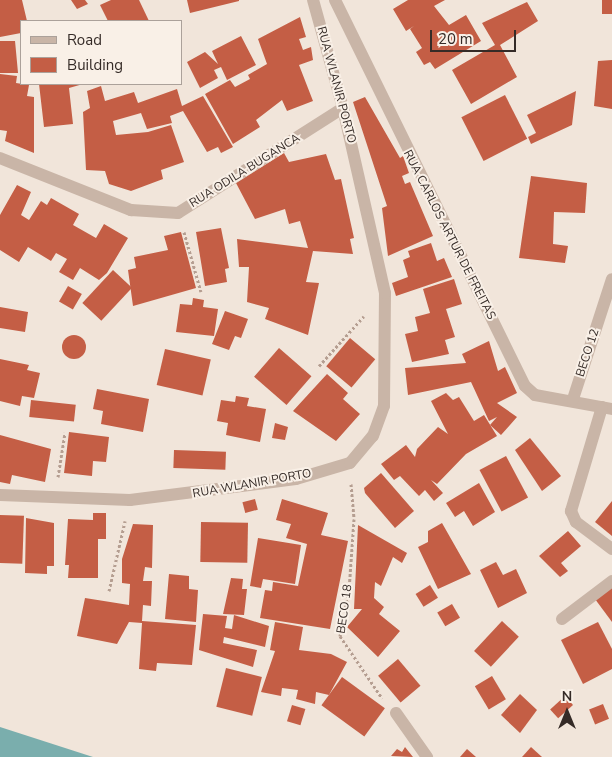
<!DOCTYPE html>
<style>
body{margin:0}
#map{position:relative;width:612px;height:757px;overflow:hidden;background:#f1e5da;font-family:"Nunito Sans",sans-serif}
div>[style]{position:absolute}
.water>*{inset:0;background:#7aaead}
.building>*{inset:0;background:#c45e45;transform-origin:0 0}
.round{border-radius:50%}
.path>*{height:3px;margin-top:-1.5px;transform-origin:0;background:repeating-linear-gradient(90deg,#b59e91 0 2.5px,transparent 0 5px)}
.minor>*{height:12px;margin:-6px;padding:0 6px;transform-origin:6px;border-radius:6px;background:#c9b5a7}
span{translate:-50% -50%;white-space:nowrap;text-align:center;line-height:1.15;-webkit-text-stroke:4px #f9f0e7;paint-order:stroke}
.street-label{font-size:12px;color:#352b27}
.legend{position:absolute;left:20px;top:20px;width:162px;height:65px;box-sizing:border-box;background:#f9f0e7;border:1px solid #aba19a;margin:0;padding:6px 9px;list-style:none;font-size:15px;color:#352b27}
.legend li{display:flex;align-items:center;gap:10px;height:25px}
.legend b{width:25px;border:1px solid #aba19a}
.north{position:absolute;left:542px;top:687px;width:50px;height:50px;-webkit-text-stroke:4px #f9f0e7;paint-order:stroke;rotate:0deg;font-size:14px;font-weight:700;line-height:20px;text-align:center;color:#352b27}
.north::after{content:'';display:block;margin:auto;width:18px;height:22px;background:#352b27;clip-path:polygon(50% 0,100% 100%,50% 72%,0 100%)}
.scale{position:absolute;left:430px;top:30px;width:86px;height:22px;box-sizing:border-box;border:2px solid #352b27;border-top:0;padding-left:6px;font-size:15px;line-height:18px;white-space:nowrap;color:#352b27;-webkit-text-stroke:4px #f9f0e7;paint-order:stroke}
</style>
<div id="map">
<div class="water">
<div style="clip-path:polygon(0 727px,93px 757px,0 757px)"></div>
</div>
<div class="building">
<div style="clip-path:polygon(0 0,22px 0,27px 21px,21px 21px,21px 33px,0 37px)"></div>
<div style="clip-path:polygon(71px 0,85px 0,88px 4px,77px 9px)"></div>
<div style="clip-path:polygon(111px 0,139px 0,149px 21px,108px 21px,100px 5px)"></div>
<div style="clip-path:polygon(187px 0,239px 0,239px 1px,190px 13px)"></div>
<div style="clip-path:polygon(408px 0,445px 0,434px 6px,449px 25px,466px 15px,481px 41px,435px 69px,430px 62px,424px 65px,416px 52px,422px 48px,410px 29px,414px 26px,406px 31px,393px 9px)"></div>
<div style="left:602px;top:0;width:10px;height:14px"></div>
<div style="clip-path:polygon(527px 2px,538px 21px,500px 45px,517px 77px,471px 104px,452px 70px,495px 45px,482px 23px)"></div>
<div style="clip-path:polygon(300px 17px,306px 37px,299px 39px,303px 50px,311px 47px,313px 60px,299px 65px,313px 101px,287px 111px,282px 100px,256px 120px,260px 127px,233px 144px,205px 94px,230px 80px,235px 87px,250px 79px,248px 75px,267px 64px,258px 39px)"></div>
<div style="clip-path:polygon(241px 36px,256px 65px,227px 80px,221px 67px,214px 70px,218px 78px,200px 88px,187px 62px,205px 52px,218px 64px,212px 51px)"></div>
<div style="clip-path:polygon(0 41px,15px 41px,18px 73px,0 73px)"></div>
<div style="clip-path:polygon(612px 60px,612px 109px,594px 106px,598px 61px)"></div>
<div style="clip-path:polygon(0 74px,17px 76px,16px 83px,29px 85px,27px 96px,34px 97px,34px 153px,5px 141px,7px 131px,0 130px)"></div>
<div style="clip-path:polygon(39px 84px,83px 84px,69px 88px,73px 124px,44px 127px)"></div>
<div style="clip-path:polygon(101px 86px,105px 101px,134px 92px,138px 103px,177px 89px,182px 106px,203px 96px,233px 147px,221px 153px,218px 147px,207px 152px,183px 111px,170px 116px,172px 123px,147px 129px,141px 113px,113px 121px,116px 135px,148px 132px,171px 125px,184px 162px,161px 170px,163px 179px,131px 191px,109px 184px,105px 171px,86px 170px,83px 112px,90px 108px,87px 91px)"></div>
<div style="clip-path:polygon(576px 91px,572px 125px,531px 144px,528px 137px,536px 133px,527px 115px)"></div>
<div style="left:505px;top:95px;width:49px;height:49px;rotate:63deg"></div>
<div style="clip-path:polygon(365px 97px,400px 158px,403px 156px,409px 173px,402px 176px,405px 184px,410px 182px,433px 236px,388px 256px,382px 208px,387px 206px,353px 102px)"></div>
<div style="clip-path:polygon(284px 153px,289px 162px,326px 154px,335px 180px,341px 179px,354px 238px,350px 239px,353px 254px,313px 251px,306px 282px,319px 283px,308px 335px,265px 319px,269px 308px,247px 302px,249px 267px,239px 267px,237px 239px,308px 248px,300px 221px,289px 224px,285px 209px,255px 219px,236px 183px)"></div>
<div style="clip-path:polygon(531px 176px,587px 183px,585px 213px,554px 212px,553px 244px,568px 246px,565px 263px,519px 258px)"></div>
<div style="clip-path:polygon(17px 185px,31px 192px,21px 215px,29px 220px,41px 201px,47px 205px,51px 198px,79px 214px,73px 225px,96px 238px,104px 224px,128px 238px,107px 273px,99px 280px,80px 268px,73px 280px,59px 272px,67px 259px,56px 253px,51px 261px,28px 247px,19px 262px,0 250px,0 215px)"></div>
<div style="clip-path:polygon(221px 228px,229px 268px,225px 269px,227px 282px,205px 286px,196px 232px)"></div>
<div style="clip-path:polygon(181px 232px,196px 288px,133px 306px,128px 270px,136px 268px,134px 257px,168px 250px,164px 236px)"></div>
<div style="clip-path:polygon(431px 243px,437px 261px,444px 258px,452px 277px,396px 296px,392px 283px,408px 277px,403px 260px,410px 257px,408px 251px)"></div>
<div style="left:113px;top:270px;width:26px;height:45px;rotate:43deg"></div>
<div style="clip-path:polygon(454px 279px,462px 304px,446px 309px,455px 337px,445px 340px,449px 354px,412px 362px,405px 334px,418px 331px,415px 317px,430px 313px,423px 289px)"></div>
<div style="left:68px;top:286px;width:16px;height:18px;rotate:30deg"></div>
<div style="clip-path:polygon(193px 298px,204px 300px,203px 307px,218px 309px,214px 336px,176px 332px,180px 304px,192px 305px)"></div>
<div style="clip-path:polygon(0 307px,28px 312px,25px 332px,0 328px)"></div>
<div style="clip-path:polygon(225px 311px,248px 319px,241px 338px,235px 336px,229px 350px,212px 344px)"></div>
<div class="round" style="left:62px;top:335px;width:24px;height:24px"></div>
<div style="left:350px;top:338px;width:33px;height:37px;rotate:40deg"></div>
<div style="clip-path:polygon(489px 341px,498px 371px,505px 367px,517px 393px,497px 403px,517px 417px,501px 435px,490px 425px,497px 417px,489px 421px,471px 382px,408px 395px,405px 368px,466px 363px,462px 354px)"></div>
<div style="left:279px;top:348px;width:43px;height:38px;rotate:41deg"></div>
<div style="left:165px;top:349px;width:47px;height:37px;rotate:13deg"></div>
<div style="clip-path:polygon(0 359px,29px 365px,27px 370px,40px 373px,34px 398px,22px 396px,20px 406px,0 401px)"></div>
<div style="clip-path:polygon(327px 374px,348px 393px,343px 399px,360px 414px,336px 441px,293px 411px)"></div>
<div style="clip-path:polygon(97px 389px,149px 399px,143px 432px,101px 424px,103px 411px,93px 409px)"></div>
<div style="clip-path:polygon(446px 393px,453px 400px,459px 397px,474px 421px,484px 415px,497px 436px,466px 454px,437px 484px,431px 480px,443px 493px,434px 501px,425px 490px,419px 496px,400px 476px,394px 480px,381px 464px,406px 445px,415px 457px,417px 449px,438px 427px,448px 434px,431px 401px)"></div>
<div style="clip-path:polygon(236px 396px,249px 398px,247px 406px,266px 409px,260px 442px,226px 435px,228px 423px,217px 421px,221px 400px,235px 402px)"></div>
<div style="left:31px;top:400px;width:45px;height:17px;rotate:6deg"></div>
<div style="clip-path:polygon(275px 423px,288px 427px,285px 440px,272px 438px)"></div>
<div style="clip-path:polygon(69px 432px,109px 437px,106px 462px,93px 461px,92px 476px,64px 473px)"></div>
<div style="clip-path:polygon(0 435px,51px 449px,45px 482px,12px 475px,10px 484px,0 482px)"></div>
<div style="clip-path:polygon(530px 438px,561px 476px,542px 491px,515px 450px)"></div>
<div style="left:174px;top:450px;width:52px;height:18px;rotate:2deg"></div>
<div style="left:506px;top:456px;width:47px;height:30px;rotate:62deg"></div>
<div style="clip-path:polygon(381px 473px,414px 511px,395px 528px,365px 493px,364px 488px)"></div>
<div style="clip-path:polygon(479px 483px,495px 512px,473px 526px,464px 511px,455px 517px,446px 503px)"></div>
<div style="left:255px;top:499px;width:11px;height:13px;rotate:75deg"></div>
<div style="clip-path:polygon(282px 499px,328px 513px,321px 535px,348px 541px,330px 629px,260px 618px,265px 590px,272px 591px,273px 582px,298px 586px,307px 544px,286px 538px,291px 524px,276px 520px)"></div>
<div style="clip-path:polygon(612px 501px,612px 536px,595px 522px)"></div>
<div style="clip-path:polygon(93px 513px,106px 513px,106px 539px,98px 539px,98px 578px,68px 578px,69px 565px,65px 565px,68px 519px,93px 520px)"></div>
<div style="left:0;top:515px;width:24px;height:48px;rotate:2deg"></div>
<div style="clip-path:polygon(26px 518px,54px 523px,54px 566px,47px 566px,47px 574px,25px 573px)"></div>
<div style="left:201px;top:522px;width:47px;height:40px;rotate:1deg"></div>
<div style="clip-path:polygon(442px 523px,471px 574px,438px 589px,418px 547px,428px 542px,428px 531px)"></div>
<div style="clip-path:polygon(133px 524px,153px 525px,152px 568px,145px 567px,143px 581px,152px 581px,151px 606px,143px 605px,142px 621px,196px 625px,192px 665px,157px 663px,156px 671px,139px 669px,142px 623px,129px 622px,117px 644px,77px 636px,85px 598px,129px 605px,130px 584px,122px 583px,122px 559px)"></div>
<div style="clip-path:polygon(358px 525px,407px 553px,402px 563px,393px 557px,381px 586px,375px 582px,374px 598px,384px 607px,379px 614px,400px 631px,378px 657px,347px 627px,362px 609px,354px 609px)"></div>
<div style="clip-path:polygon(568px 531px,581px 546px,561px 563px,568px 571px,560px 577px,539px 556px)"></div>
<div style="clip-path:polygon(258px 538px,301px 545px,295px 584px,263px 579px,261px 588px,250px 586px)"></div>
<div style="clip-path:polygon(496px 562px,503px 575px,516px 569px,527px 593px,498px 608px,480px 570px)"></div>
<div style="clip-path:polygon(169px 574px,189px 576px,189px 589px,198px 590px,196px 622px,165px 619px)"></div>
<div style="clip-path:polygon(231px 578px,243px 579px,242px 589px,247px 589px,244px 615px,223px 614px)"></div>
<div style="left:430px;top:585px;width:15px;height:17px;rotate:58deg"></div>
<div style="clip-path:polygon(612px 587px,612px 622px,595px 599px)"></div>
<div style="left:452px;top:604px;width:16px;height:17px;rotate:60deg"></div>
<div style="clip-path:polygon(203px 614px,227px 616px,225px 628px,232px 629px,234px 615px,269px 626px,265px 647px,224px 637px,223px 643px,257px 650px,253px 667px,199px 650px)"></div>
<div style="left:502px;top:621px;width:23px;height:41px;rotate:43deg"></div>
<div style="clip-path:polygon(275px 622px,303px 627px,299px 650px,331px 654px,347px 662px,329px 695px,316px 692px,315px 704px,296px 699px,298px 690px,282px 688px,281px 696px,261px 692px,275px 651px,270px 650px)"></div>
<div style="clip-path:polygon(598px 622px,612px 649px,612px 669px,583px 684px,561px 640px)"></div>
<div style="left:398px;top:659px;width:35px;height:26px;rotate:50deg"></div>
<div style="left:226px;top:668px;width:37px;height:40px;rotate:14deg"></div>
<div style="left:492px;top:676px;width:27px;height:20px;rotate:59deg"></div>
<div style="left:342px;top:677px;width:53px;height:35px;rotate:36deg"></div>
<div style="clip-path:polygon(520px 694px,537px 710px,520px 733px,501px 715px)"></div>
<div style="left:565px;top:696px;width:12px;height:20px;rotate:48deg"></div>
<div style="left:603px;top:704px;width:16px;height:15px;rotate:68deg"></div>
<div style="left:292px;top:705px;width:14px;height:17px;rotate:17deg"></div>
<div style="clip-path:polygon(405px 747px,413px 757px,391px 756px,397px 749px,402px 752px)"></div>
<div style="clip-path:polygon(531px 747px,542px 757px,522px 757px)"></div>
<div style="clip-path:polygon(467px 749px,476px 757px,460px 757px)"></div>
</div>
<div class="path">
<div style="left:184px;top:232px;width:62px;rotate:74.2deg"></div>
<div style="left:319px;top:366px;width:67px;rotate:-48deg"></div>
<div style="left:58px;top:477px;width:45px;rotate:-81deg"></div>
<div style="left:351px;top:484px;width:35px;rotate:85deg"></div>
<div style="left:354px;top:519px;width:71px;rotate:94deg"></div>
<div style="left:349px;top:590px;width:47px;rotate:101.1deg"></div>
<div style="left:340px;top:636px;width:75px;rotate:55.9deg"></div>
<div style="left:109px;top:591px;width:72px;rotate:-77.1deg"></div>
</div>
<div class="minor">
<div style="left:335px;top:0;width:430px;rotate:63.8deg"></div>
<div style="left:525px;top:386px;width:13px;rotate:42deg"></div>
<div style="left:535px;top:395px;width:78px;rotate:10.3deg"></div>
<div style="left:0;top:158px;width:141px;rotate:21.7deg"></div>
<div style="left:131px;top:210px;width:47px;rotate:3.7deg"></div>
<div style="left:178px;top:213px;width:196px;rotate:-32.5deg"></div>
<div style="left:573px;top:399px;width:126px;rotate:-72deg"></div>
<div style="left:602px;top:407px;width:109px;rotate:106.6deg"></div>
<div style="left:571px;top:511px;width:12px;rotate:66deg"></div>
<div style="left:576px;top:522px;width:45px;rotate:36.9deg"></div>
<div style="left:0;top:495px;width:130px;rotate:2.2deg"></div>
<div style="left:130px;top:500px;width:167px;rotate:-7.2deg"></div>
<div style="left:296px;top:479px;width:56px;rotate:-16.5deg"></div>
<div style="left:350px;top:463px;width:35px;rotate:-50deg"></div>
<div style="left:373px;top:436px;width:32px;rotate:-70deg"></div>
<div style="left:384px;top:406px;width:113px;rotate:-89.5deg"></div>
<div style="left:385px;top:293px;width:190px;rotate:-102.8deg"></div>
<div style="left:343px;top:108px;width:112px;rotate:-105.5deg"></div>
<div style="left:562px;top:619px;width:63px;rotate:-37.2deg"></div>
<div style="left:396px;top:713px;width:54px;rotate:54.8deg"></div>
</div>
<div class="street-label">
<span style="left:336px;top:85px;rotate:75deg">RUA WLANIR PORTO</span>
<span style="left:245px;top:171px;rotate:-32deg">RUA ODILA BUGANCA</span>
<span style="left:449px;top:235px;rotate:63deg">RUA CARLOS ARTUR DE FREITAS</span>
<span style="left:588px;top:353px;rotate:-72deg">BECO 12</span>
<span style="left:252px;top:484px;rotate:-10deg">RUA WLANIR PORTO</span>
<span style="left:345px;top:609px;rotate:-82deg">BECO 18</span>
</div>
<ul class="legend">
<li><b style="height:6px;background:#c9b5a7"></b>Road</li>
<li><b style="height:14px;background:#c45e45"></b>Building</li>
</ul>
<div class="north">N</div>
<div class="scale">20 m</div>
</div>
